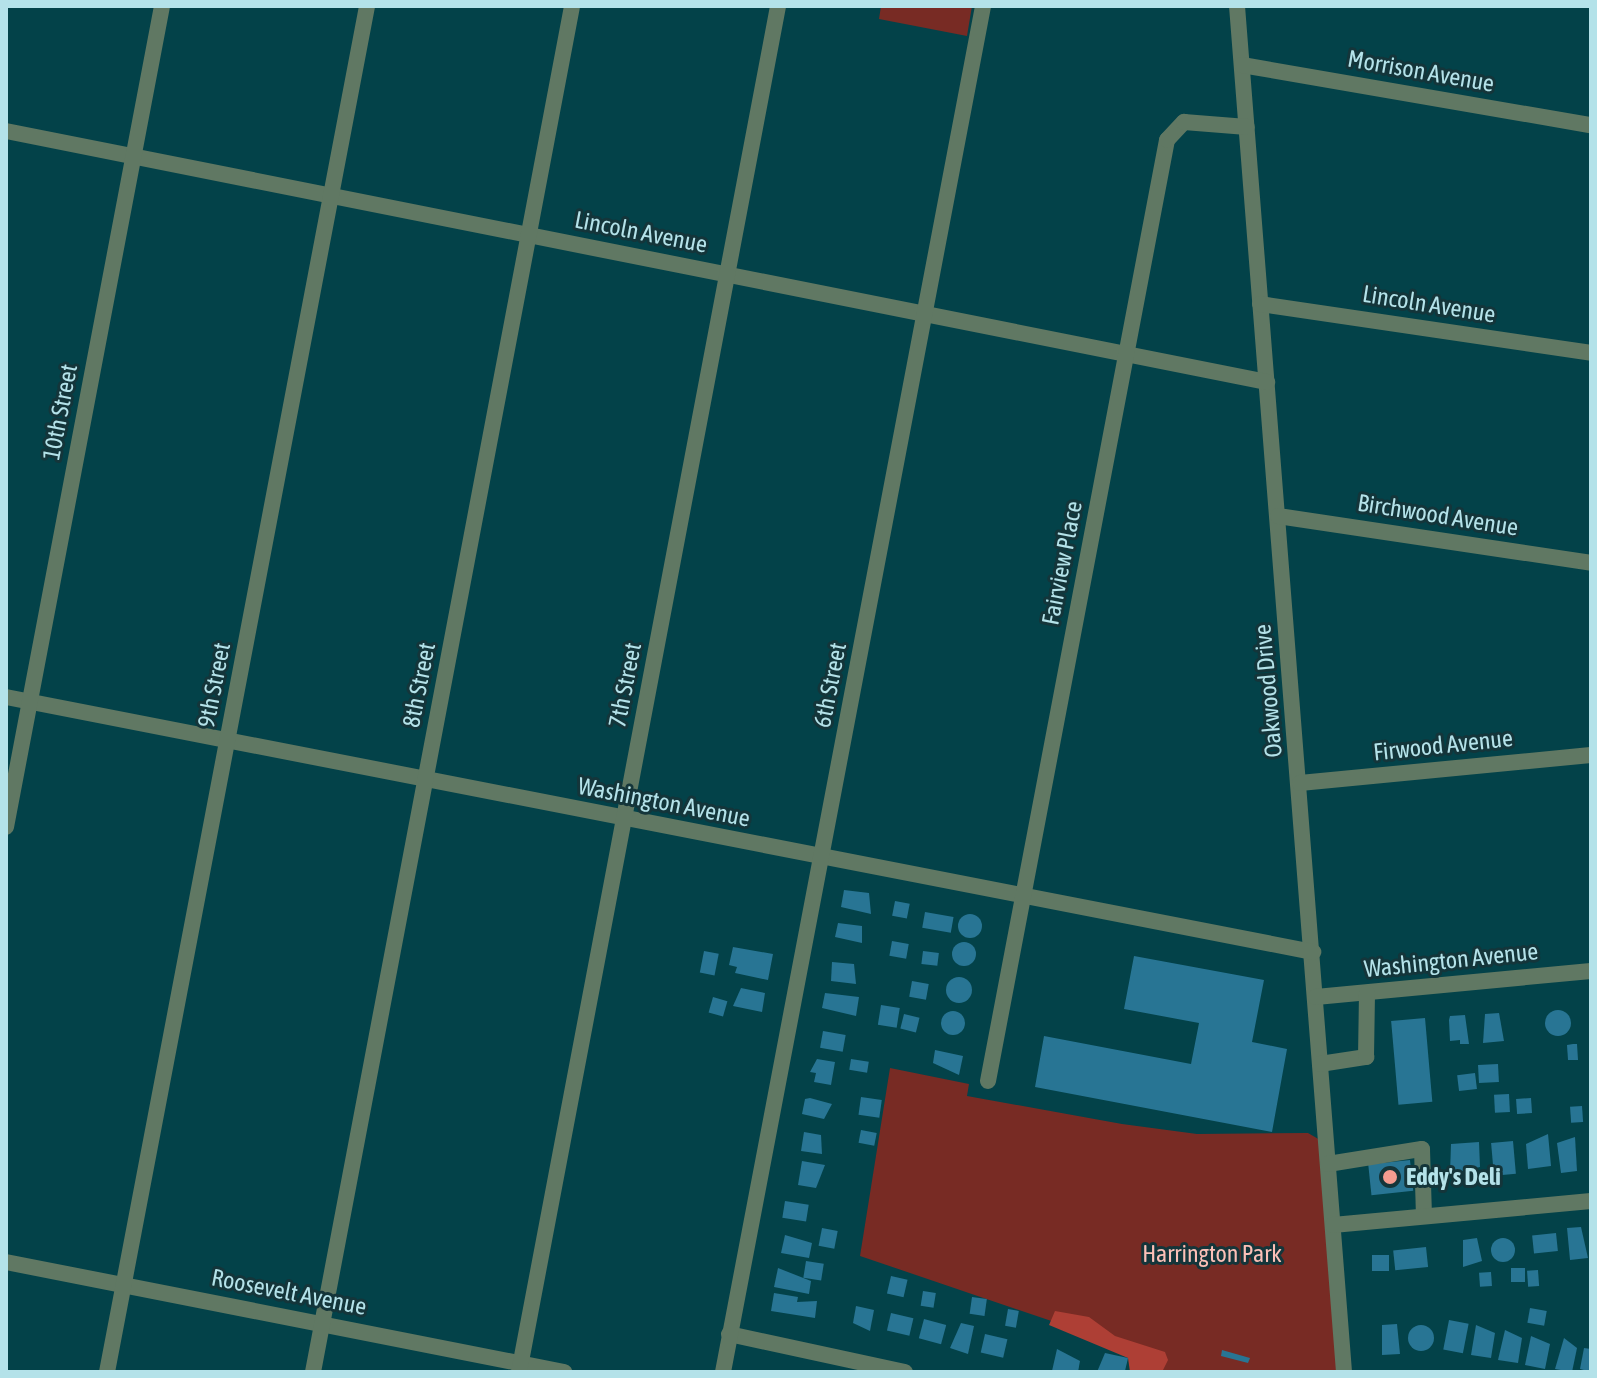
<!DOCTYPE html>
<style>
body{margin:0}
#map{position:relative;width:1597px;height:1378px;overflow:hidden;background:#034249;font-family:"Asap Condensed",sans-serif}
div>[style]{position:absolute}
.green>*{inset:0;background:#782b24}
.forest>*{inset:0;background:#ae3f35}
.building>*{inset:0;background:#287594;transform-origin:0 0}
.round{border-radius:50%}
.minor>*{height:16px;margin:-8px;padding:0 8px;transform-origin:8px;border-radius:8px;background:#607863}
.dots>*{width:22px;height:22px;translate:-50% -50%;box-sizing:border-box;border:4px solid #14353a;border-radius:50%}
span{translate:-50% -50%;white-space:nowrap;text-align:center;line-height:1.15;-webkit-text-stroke:6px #14353a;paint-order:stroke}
.street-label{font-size:24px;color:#b4e2e9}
.poi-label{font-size:24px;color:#b4e2e9;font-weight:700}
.left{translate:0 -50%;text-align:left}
.park-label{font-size:24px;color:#fcc0b7}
.frame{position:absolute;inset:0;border:8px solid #b4e2e9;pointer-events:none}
</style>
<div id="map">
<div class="green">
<div style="clip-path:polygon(881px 6px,972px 6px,967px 36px,879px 19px)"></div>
<div style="clip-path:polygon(890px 1068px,969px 1084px,967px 1096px,1122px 1124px,1197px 1134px,1308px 1133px,1327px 1144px,1344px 1372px,1135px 1372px,1134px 1349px,860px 1256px)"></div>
</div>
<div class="forest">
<div style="clip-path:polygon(1055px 1311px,1089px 1317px,1115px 1336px,1165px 1352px,1168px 1360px,1162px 1372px,1130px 1372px,1128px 1358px,1049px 1325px)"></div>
</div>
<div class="building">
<div style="clip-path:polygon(844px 890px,869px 893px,871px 914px,841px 907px)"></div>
<div style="left:895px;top:901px;width:15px;height:15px;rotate:11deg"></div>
<div style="left:925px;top:912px;width:29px;height:16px;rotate:10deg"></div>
<div class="round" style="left:958px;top:914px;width:24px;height:24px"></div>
<div style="clip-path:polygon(838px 923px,862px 926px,862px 943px,835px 937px)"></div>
<div style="left:892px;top:941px;width:17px;height:15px;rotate:10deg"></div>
<div class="round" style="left:952px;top:942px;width:24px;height:24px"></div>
<div style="clip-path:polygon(733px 947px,773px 954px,768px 980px,735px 973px,737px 967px,729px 965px)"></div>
<div style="left:704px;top:951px;width:15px;height:22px;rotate:11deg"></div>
<div style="left:923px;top:951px;width:16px;height:13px;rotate:7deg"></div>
<div style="clip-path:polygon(1134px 956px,1264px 980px,1252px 1042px,1287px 1049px,1272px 1132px,1035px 1087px,1044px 1036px,1191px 1064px,1199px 1023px,1124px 1009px)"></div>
<div style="clip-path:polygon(832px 962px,854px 964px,856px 984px,831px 981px)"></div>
<div class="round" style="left:946px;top:977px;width:26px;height:26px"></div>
<div style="left:912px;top:981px;width:17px;height:16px;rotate:10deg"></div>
<div style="clip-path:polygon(741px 988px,765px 993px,762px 1012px,733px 1006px)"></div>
<div style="clip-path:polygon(825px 993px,859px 997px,856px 1016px,822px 1008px)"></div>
<div style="left:713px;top:997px;width:15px;height:16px;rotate:16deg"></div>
<div style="left:881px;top:1005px;width:19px;height:20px;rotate:9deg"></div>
<div class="round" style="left:1545px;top:1010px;width:26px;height:26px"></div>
<div class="round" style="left:941px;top:1011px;width:24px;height:24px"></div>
<div style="clip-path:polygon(1499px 1013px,1504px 1041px,1483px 1043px,1485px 1014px)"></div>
<div style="left:904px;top:1014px;width:16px;height:15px;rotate:14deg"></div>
<div style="clip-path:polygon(1465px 1015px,1469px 1044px,1460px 1044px,1460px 1040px,1450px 1041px,1449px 1020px,1450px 1016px)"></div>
<div style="left:1425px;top:1018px;width:84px;height:34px;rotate:85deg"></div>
<div style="left:823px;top:1031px;width:23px;height:17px;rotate:10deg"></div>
<div style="clip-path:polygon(1573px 1044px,1577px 1044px,1578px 1060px,1568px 1060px,1567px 1045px)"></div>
<div style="clip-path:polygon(935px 1050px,963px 1056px,959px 1075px,933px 1063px)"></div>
<div style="clip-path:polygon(817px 1059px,835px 1062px,831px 1085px,814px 1082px,816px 1073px,810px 1072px)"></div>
<div style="left:851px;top:1059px;width:18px;height:11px;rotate:9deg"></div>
<div style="left:1498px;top:1064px;width:18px;height:20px;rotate:87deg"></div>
<div style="left:1475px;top:1073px;width:16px;height:18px;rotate:83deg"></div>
<div style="left:1509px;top:1094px;width:18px;height:15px;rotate:87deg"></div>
<div style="left:861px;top:1097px;width:21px;height:18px;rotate:8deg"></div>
<div style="clip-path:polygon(810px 1098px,832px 1104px,824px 1119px,802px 1114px,805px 1099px)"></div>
<div style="left:1531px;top:1098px;width:15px;height:15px;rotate:86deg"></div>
<div style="left:1582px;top:1106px;width:16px;height:12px;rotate:86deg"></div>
<div style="left:861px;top:1130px;width:16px;height:13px;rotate:11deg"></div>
<div style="clip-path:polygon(804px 1132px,821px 1135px,822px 1154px,801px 1151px)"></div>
<div style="clip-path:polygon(1548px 1134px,1551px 1166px,1528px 1169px,1526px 1144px)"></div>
<div style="clip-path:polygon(1575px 1137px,1577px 1171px,1561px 1173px,1557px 1143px)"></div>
<div style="left:1513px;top:1141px;width:33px;height:22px;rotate:85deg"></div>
<div style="clip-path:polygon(1479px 1142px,1480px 1167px,1450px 1174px,1451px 1144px)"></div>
<div style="left:1410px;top:1160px;width:31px;height:42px;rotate:84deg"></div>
<div style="clip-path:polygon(802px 1161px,825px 1165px,816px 1188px,798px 1185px)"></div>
<div style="left:785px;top:1201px;width:24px;height:17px;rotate:9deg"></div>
<div style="clip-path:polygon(1581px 1227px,1588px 1258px,1570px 1260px,1567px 1228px)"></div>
<div style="left:822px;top:1228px;width:16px;height:18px;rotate:11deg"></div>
<div style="left:1556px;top:1233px;width:18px;height:24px;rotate:84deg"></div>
<div style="clip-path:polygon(785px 1235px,812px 1243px,809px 1258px,781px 1253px)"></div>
<div style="clip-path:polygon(1477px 1238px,1482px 1261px,1463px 1267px,1463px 1240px)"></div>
<div class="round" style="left:1491px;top:1238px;width:24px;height:24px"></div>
<div style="left:1426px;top:1247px;width:20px;height:33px;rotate:84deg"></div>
<div style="left:1389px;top:1255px;width:16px;height:17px;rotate:90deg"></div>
<div style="left:806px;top:1261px;width:18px;height:17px;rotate:9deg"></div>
<div style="clip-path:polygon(778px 1268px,811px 1281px,809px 1294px,774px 1287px)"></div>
<div style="left:1511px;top:1268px;width:14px;height:14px"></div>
<div style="left:1538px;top:1270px;width:16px;height:11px;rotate:86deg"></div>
<div style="left:1491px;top:1272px;width:14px;height:12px;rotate:86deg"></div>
<div style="left:891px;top:1276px;width:17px;height:18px;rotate:13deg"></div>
<div style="left:923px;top:1291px;width:13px;height:15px;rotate:9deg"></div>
<div style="clip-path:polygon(774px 1293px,798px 1297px,797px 1302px,817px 1301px,815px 1318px,771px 1311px)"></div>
<div style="left:972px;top:1297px;width:15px;height:17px;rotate:8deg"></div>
<div style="clip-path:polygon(856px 1306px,874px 1310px,870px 1331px,853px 1323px)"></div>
<div style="left:1530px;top:1308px;width:17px;height:15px;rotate:10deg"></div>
<div style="left:1008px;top:1309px;width:11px;height:17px;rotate:10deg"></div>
<div style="left:891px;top:1313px;width:23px;height:18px;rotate:13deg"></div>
<div style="left:924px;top:1319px;width:23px;height:20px;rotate:15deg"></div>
<div style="left:1449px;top:1320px;width:20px;height:30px;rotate:11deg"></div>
<div style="clip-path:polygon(961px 1323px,974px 1326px,968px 1354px,950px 1348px)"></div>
<div style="clip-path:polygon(1397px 1324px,1400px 1354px,1382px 1355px,1382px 1325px)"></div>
<div class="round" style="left:1408px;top:1325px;width:26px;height:26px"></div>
<div style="clip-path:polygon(1476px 1325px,1495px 1333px,1491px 1358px,1471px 1355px)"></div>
<div style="clip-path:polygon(1505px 1330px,1522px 1338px,1518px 1363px,1498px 1360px)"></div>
<div style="left:985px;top:1334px;width:23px;height:19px;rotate:13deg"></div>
<div style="clip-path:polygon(1531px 1336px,1550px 1344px,1545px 1369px,1525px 1365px)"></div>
<div style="clip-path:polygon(1564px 1338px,1577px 1348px,1572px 1372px,1555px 1369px)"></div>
<div style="clip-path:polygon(1584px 1348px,1591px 1349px,1591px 1372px,1580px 1369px)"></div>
<div style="clip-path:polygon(1057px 1349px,1080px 1361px,1078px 1372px,1052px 1371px)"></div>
<div style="clip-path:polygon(1222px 1350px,1250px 1358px,1248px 1363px,1221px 1356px)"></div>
<div style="clip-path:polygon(1105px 1353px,1128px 1358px,1125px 1371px,1097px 1372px)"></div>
</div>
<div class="minor">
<div style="left:1237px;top:6px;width:1370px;rotate:85.52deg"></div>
<div style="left:1242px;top:65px;width:354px;rotate:9.8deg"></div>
<div style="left:6px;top:131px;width:1286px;rotate:11.26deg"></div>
<div style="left:1260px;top:304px;width:335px;rotate:8.4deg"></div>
<div style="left:1278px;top:516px;width:317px;rotate:8.5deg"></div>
<div style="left:6px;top:697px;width:1332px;rotate:11.04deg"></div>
<div style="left:1300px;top:783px;width:292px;rotate:-5.5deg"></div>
<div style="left:6px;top:827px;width:836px;rotate:-79.24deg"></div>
<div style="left:1316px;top:997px;width:276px;rotate:-5.4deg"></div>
<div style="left:1320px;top:1064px;width:47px;rotate:-8.7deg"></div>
<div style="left:1366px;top:1057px;width:64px;rotate:-89.1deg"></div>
<div style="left:988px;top:1081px;width:958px;rotate:-79.23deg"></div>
<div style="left:1167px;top:140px;width:25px;rotate:-47deg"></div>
<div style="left:1184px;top:122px;width:63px;rotate:4.5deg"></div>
<div style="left:1328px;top:1164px;width:95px;rotate:-9.1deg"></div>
<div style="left:1422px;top:1149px;width:67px;rotate:88.3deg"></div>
<div style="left:1333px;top:1225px;width:259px;rotate:-5.3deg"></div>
<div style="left:6px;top:1262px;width:569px;rotate:11.15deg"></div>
<div style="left:729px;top:1334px;width:180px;rotate:12.2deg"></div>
<div style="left:107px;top:1372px;width:1391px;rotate:-79.22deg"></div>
<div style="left:313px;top:1372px;width:1390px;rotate:-79.26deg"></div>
<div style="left:519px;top:1372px;width:1390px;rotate:-79.26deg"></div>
<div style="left:723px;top:1372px;width:1391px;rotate:-79.22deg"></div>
</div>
<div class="dots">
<div style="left:1390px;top:1177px;background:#f59c90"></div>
</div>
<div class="street-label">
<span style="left:1421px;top:71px;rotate:10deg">Morrison Avenue</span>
<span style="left:641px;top:232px;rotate:11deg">Lincoln Avenue</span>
<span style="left:1429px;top:304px;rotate:9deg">Lincoln Avenue</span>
<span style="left:60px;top:412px;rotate:-79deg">10th Street</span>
<span style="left:1438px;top:515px;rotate:9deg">Birchwood Avenue</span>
<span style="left:1062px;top:563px;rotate:-79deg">Fairview Place</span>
<span style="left:214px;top:685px;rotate:-79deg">9th Street</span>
<span style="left:419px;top:685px;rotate:-79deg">8th Street</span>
<span style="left:625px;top:685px;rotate:-79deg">7th Street</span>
<span style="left:830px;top:685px;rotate:-79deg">6th Street</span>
<span style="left:1268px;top:691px;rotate:-95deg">Oakwood Drive</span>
<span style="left:1443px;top:745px;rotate:-6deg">Firwood Avenue</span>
<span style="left:664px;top:802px;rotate:11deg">Washington Avenue</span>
<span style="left:1451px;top:960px;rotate:-6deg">Washington Avenue</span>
<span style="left:289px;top:1292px;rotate:11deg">Roosevelt Avenue</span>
</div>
<div class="poi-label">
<span class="left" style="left:1406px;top:1177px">Eddy's Deli</span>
</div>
<div class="park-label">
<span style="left:1212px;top:1254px">Harrington Park</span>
</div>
<div class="frame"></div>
</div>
